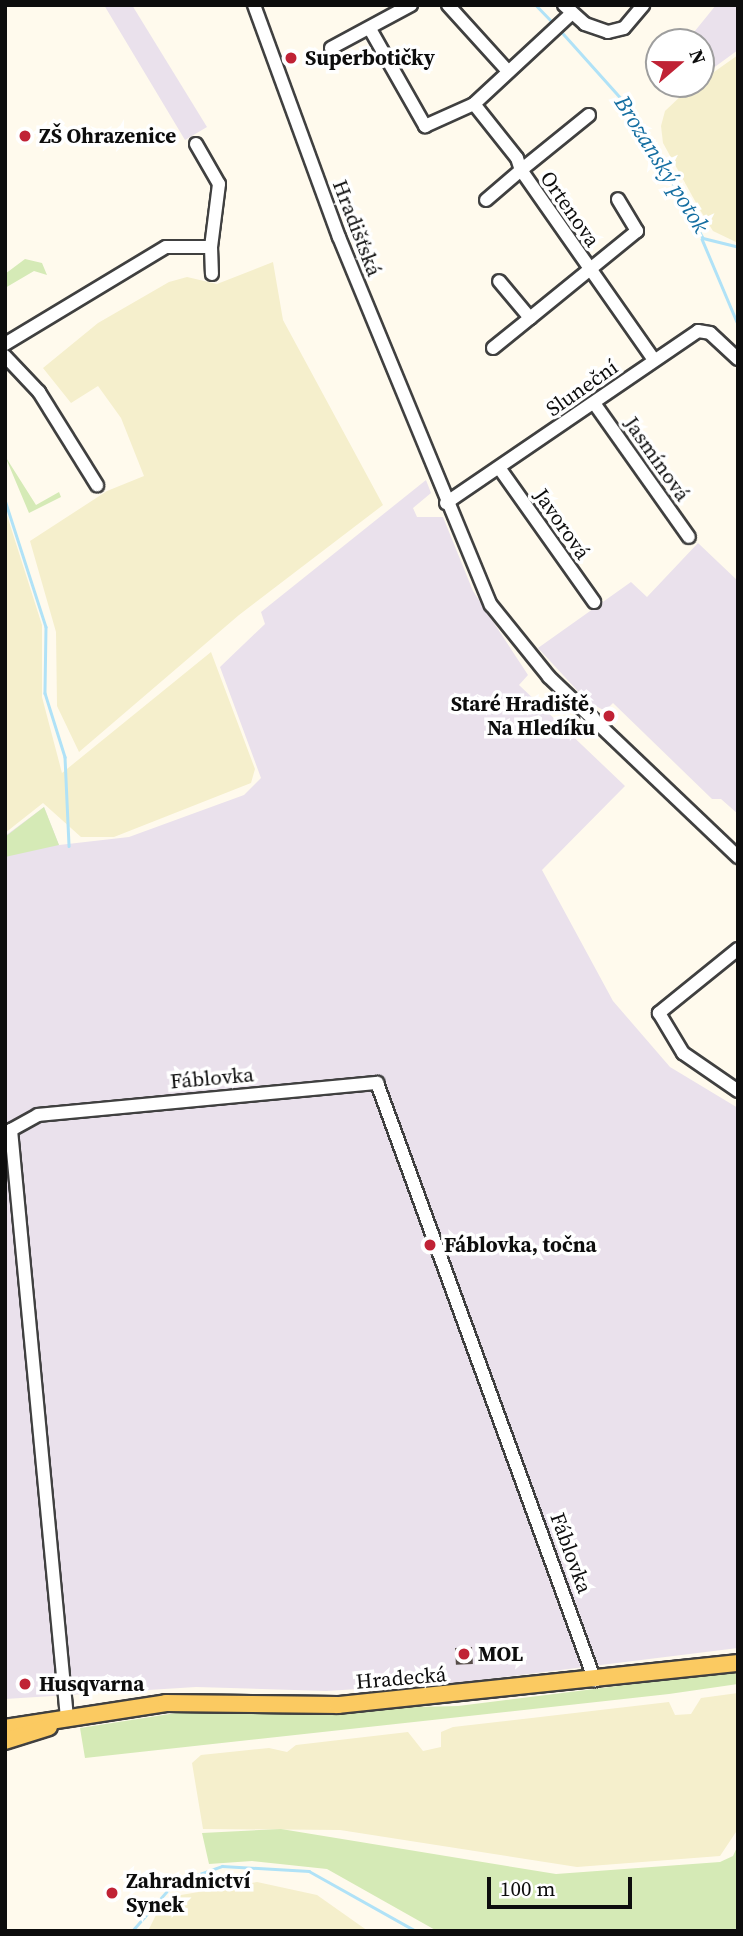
<!DOCTYPE html>
<meta charset="utf-8">
<style>
body{margin:0}
#map{position:relative;width:743px;height:1936px;overflow:hidden;background:#fffaed;font-family:"Source Serif 4",serif}
div>[style]{position:absolute}
.industrial>*{inset:0;background:#eae1ec}
.farmland>*{inset:0;background:#f5efcc}
.green>*{inset:0;background:#d5eab6}
.stream>*{height:2.5px;margin:-1.25px;padding:0 1.25px;transform-origin:1.25px;border-radius:1.25px;background:#b0e2f7}
.building>*{inset:0;background:#564d49;transform-origin:0 0}
.roads{filter:drop-shadow(2px 0 #404040) drop-shadow(-2px 0 #404040) drop-shadow(0 2px #404040) drop-shadow(0 -2px #404040)}
.minor>*{height:12px;margin:-6px;padding:0 6px;transform-origin:6px;border-radius:6px;background:#fff}
.major>*{height:16px;margin:-8px;padding:0 8px;transform-origin:8px;border-radius:8px;background:#fbca61}
.dots>*{width:19px;height:19px;translate:-50% -50%;box-sizing:border-box;border:4px solid #fff;border-radius:50%}
span{translate:-50% -50%;white-space:nowrap;text-align:center;line-height:1.15;-webkit-text-stroke:7px #fff;paint-order:stroke}
.poi-label{font-size:21px;color:#0d0d0d;font-weight:700}
.left{translate:0 -50%;text-align:left}
.right{translate:-100% -50%;text-align:right}
.street-label{font-size:21px;color:#0d0d0d}
.water-label{font-size:23px;color:#146ea1;font-style:italic}
.frame{position:absolute;inset:0;border:7px solid #0d0d0d;pointer-events:none}
.north{position:absolute;left:645px;top:28px;width:70px;height:70px;box-sizing:border-box;background:#fff;border:2px solid #9e9e9e;border-radius:50%;rotate:70deg;font-size:19px;font-weight:700;line-height:28px;text-align:center;color:#0d0d0d}
.north::after{content:'';display:block;margin:auto;width:24px;height:32px;background:#c02235;clip-path:polygon(50% 0,100% 100%,50% 72%,0 100%)}
.scale{position:absolute;left:487px;top:1877px;width:145px;height:32px;box-sizing:border-box;border:4px solid #0d0d0d;border-top:0;padding-left:9px;font-size:21px;line-height:24px;white-space:nowrap;color:#0d0d0d;-webkit-text-stroke:5px #fff;paint-order:stroke}
</style>
<div id="map">
<div class="industrial">
<div style="clip-path:polygon(104px 5px,132px 5px,207px 127px,185px 140px)"></div>
<div style="clip-path:polygon(716px 5px,738px 5px,738px 50px,701px 77px,701px 42px,686px 42px)"></div>
<div style="clip-path:polygon(426px 480px,431px 493px,413px 508px,417px 517px,443px 517px,473px 591px,528px 675px,519px 685px,625px 786px,542px 870px,613px 1001px,670px 1067px,738px 1108px,738px 1648px,455px 1683px,326px 1691px,196px 1687px,5px 1699px,5px 836px,44px 807px,59px 845px,129px 837px,244px 795px,261px 778px,220px 667px,265px 624px,261px 612px)"></div>
<div style="clip-path:polygon(698px 543px,738px 581px,738px 814px,721px 799px,712px 799px,613px 703px,605px 711px,587px 701px,538px 648px,631px 582px,647px 597px)"></div>
</div>
<div class="farmland">
<div style="clip-path:polygon(738px 55px,738px 243px,713px 231px,700px 210px,663px 143px,661px 126px,665px 111px,683px 94px)"></div>
<div style="clip-path:polygon(273px 262px,283px 320px,383px 505px,239px 615px,79px 752px,57px 706px,56px 632px,30px 541px,107px 491px,144px 476px,121px 418px,98px 386px,71px 403px,43px 368px,98px 323px,169px 282px,187px 277px,217px 284px)"></div>
<div style="clip-path:polygon(5px 509px,42px 625px,42px 697px,62px 773px,211px 652px,255px 769px,251px 783px,114px 837px,81px 837px,43px 803px,5px 833px)"></div>
<div style="clip-path:polygon(738px 1693px,738px 1829px,720px 1856px,577px 1867px,340px 1830px,203px 1829px,192px 1763px,201px 1755px,269px 1748px,287px 1752px,296px 1745px,408px 1732px,423px 1751px,441px 1747px,441px 1732px,453px 1727px,669px 1702px,675px 1715px,691px 1714px,701px 1698px)"></div>
<div style="clip-path:polygon(257px 1882px,317px 1895px,368px 1931px,148px 1931px,159px 1909px,181px 1895px)"></div>
</div>
<div class="green">
<div style="clip-path:polygon(25px 259px,42px 263px,47px 275px,34px 271px,5px 288px,5px 274px)"></div>
<div style="clip-path:polygon(5px 456px,36px 505px,59px 492px,61px 497px,29px 513px)"></div>
<div style="clip-path:polygon(44px 807px,59px 845px,5px 857px,5px 837px)"></div>
<div style="clip-path:polygon(738px 1671px,738px 1684px,669px 1694px,85px 1758px,80px 1728px,176px 1713px,458px 1706px)"></div>
<div style="clip-path:polygon(281px 1829px,556px 1874px,720px 1862px,733px 1856px,738px 1845px,738px 1931px,437px 1931px,327px 1869px,252px 1861px,209px 1864px,202px 1833px)"></div>
</div>
<div class="stream">
<div style="left:536px;top:5px;width:28px;rotate:46deg"></div>
<div style="left:560px;top:30px;width:114px;rotate:48.2deg"></div>
<div style="left:636px;top:115px;width:140px;rotate:61.4deg"></div>
<div style="left:703px;top:238px;width:36px;rotate:14deg"></div>
<div style="left:702px;top:239px;width:90px;rotate:67.1deg"></div>
<div style="left:5px;top:500px;width:133px;rotate:72.1deg"></div>
<div style="left:46px;top:627px;width:66px;rotate:90.9deg"></div>
<div style="left:45px;top:693px;width:67px;rotate:72.6deg"></div>
<div style="left:65px;top:757px;width:89px;rotate:87.4deg"></div>
<div style="left:132px;top:1931px;width:64px;rotate:-48.8deg"></div>
<div style="left:174px;top:1883px;width:51px;rotate:-19.5deg"></div>
<div style="left:222px;top:1866px;width:87px;rotate:3.3deg"></div>
<div style="left:309px;top:1871px;width:123px;rotate:29.3deg"></div>
</div>
<div class="building">
<div style="left:472px;top:1647px;width:17px;height:17px;rotate:87deg"></div>
</div>
<div class="roads">
<div class="minor">
<div style="left:254px;top:5px;width:247px;rotate:69.9deg"></div>
<div style="left:339px;top:237px;width:398px;rotate:67.6deg"></div>
<div style="left:491px;top:605px;width:92px;rotate:51.1deg"></div>
<div style="left:549px;top:677px;width:261px;rotate:43.6deg"></div>
<div style="left:448px;top:5px;width:88px;rotate:47.8deg"></div>
<div style="left:564px;top:5px;width:28px;rotate:42deg"></div>
<div style="left:585px;top:24px;width:24px;rotate:19deg"></div>
<div style="left:608px;top:32px;width:16px;rotate:-14deg"></div>
<div style="left:624px;top:28px;width:30px;rotate:-50deg"></div>
<div style="left:370px;top:29px;width:112px;rotate:60.4deg"></div>
<div style="left:425px;top:126px;width:54px;rotate:-24.2deg"></div>
<div style="left:474px;top:104px;width:69px;rotate:51.5deg"></div>
<div style="left:517px;top:158px;width:13px;rotate:72deg"></div>
<div style="left:521px;top:170px;width:46px;rotate:139.4deg"></div>
<div style="left:331px;top:48px;width:91px;rotate:-28.3deg"></div>
<div style="left:474px;top:104px;width:134px;rotate:-42.9deg"></div>
<div style="left:589px;top:115px;width:87px;rotate:141deg"></div>
<div style="left:521px;top:170px;width:232px;rotate:55deg"></div>
<div style="left:196px;top:144px;width:46px;rotate:60.1deg"></div>
<div style="left:219px;top:184px;width:64px;rotate:97.2deg"></div>
<div style="left:530px;top:318px;width:138px;rotate:-39.1deg"></div>
<div style="left:637px;top:231px;width:37px;rotate:-121deg"></div>
<div style="left:5px;top:344px;width:188px;rotate:-31.1deg"></div>
<div style="left:166px;top:247px;width:45px"></div>
<div style="left:211px;top:247px;width:27px;rotate:88deg"></div>
<div style="left:493px;top:348px;width:48px;rotate:-39deg"></div>
<div style="left:530px;top:318px;width:48px;rotate:-130deg"></div>
<div style="left:5px;top:356px;width:50px;rotate:46.6deg"></div>
<div style="left:39px;top:392px;width:110px;rotate:58.1deg"></div>
<div style="left:594px;top:403px;width:164px;rotate:54.7deg"></div>
<div style="left:500px;top:469px;width:163px;rotate:54.7deg"></div>
<div style="left:446px;top:503px;width:305px;rotate:-34.3deg"></div>
<div style="left:698px;top:331px;width:12px;rotate:9deg"></div>
<div style="left:710px;top:333px;width:38px;rotate:43deg"></div>
<div style="left:738px;top:949px;width:102px;rotate:141deg"></div>
<div style="left:659px;top:1013px;width:47px;rotate:59deg"></div>
<div style="left:683px;top:1053px;width:67px;rotate:34.6deg"></div>
<div style="left:67px;top:1718px;width:591px;rotate:-95.44deg"></div>
<div style="left:11px;top:1130px;width:31px;rotate:-29deg"></div>
<div style="left:38px;top:1115px;width:341px;rotate:-5.4deg"></div>
<div style="left:377px;top:1083px;width:636px;rotate:69.97deg"></div>
</div>
<div class="major">
<div style="left:5px;top:1728px;width:163px;rotate:-8.8deg"></div>
<div style="left:166px;top:1703px;width:172px;rotate:0.7deg"></div>
<div style="left:338px;top:1705px;width:402px;rotate:-6deg"></div>
<div style="left:5px;top:1741px;width:46px;rotate:-17.7deg"></div>
</div>
</div>
<div class="dots">
<div style="left:291px;top:58px;background:#c02235"></div>
<div style="left:25px;top:136px;background:#c02235"></div>
<div style="left:609px;top:716px;background:#c02235"></div>
<div style="left:430px;top:1245px;background:#c02235"></div>
<div style="left:464px;top:1654px;background:#c02235"></div>
<div style="left:25px;top:1684px;background:#c02235"></div>
<div style="left:112px;top:1893px;background:#c02235"></div>
</div>
<div class="poi-label">
<span class="left" style="left:305px;top:58px">Superbotičky</span>
<span class="left" style="left:39px;top:136px">ZŠ Ohrazenice</span>
<span class="right" style="left:595px;top:716px">Staré Hradiště,<br>Na Hledíku</span>
<span class="left" style="left:444px;top:1245px">Fáblovka, točna</span>
<span class="left" style="left:478px;top:1654px">MOL</span>
<span class="left" style="left:39px;top:1684px">Husqvarna</span>
<span class="left" style="left:126px;top:1893px">Zahradnictví<br>Synek</span>
</div>
<div class="street-label">
<span style="left:570px;top:209px;rotate:55deg">Ortenova</span>
<span style="left:357px;top:228px;rotate:69deg">Hradišťská</span>
<span style="left:582px;top:388px;rotate:-35deg">Sluneční</span>
<span style="left:657px;top:459px;rotate:55deg">Jasmínová</span>
<span style="left:562px;top:524px;rotate:55deg">Javorová</span>
<span style="left:212px;top:1078px;rotate:-5deg">Fáblovka</span>
<span style="left:571px;top:1553px;rotate:70deg">Fáblovka</span>
<span style="left:401px;top:1678px;rotate:-5deg">Hradecká</span>
</div>
<div class="water-label">
<span style="left:662px;top:164px;rotate:58deg">Brozanský potok</span>
</div>
<div class="frame"></div>
<div class="north">N</div>
<div class="scale">100 m</div>
</div>
